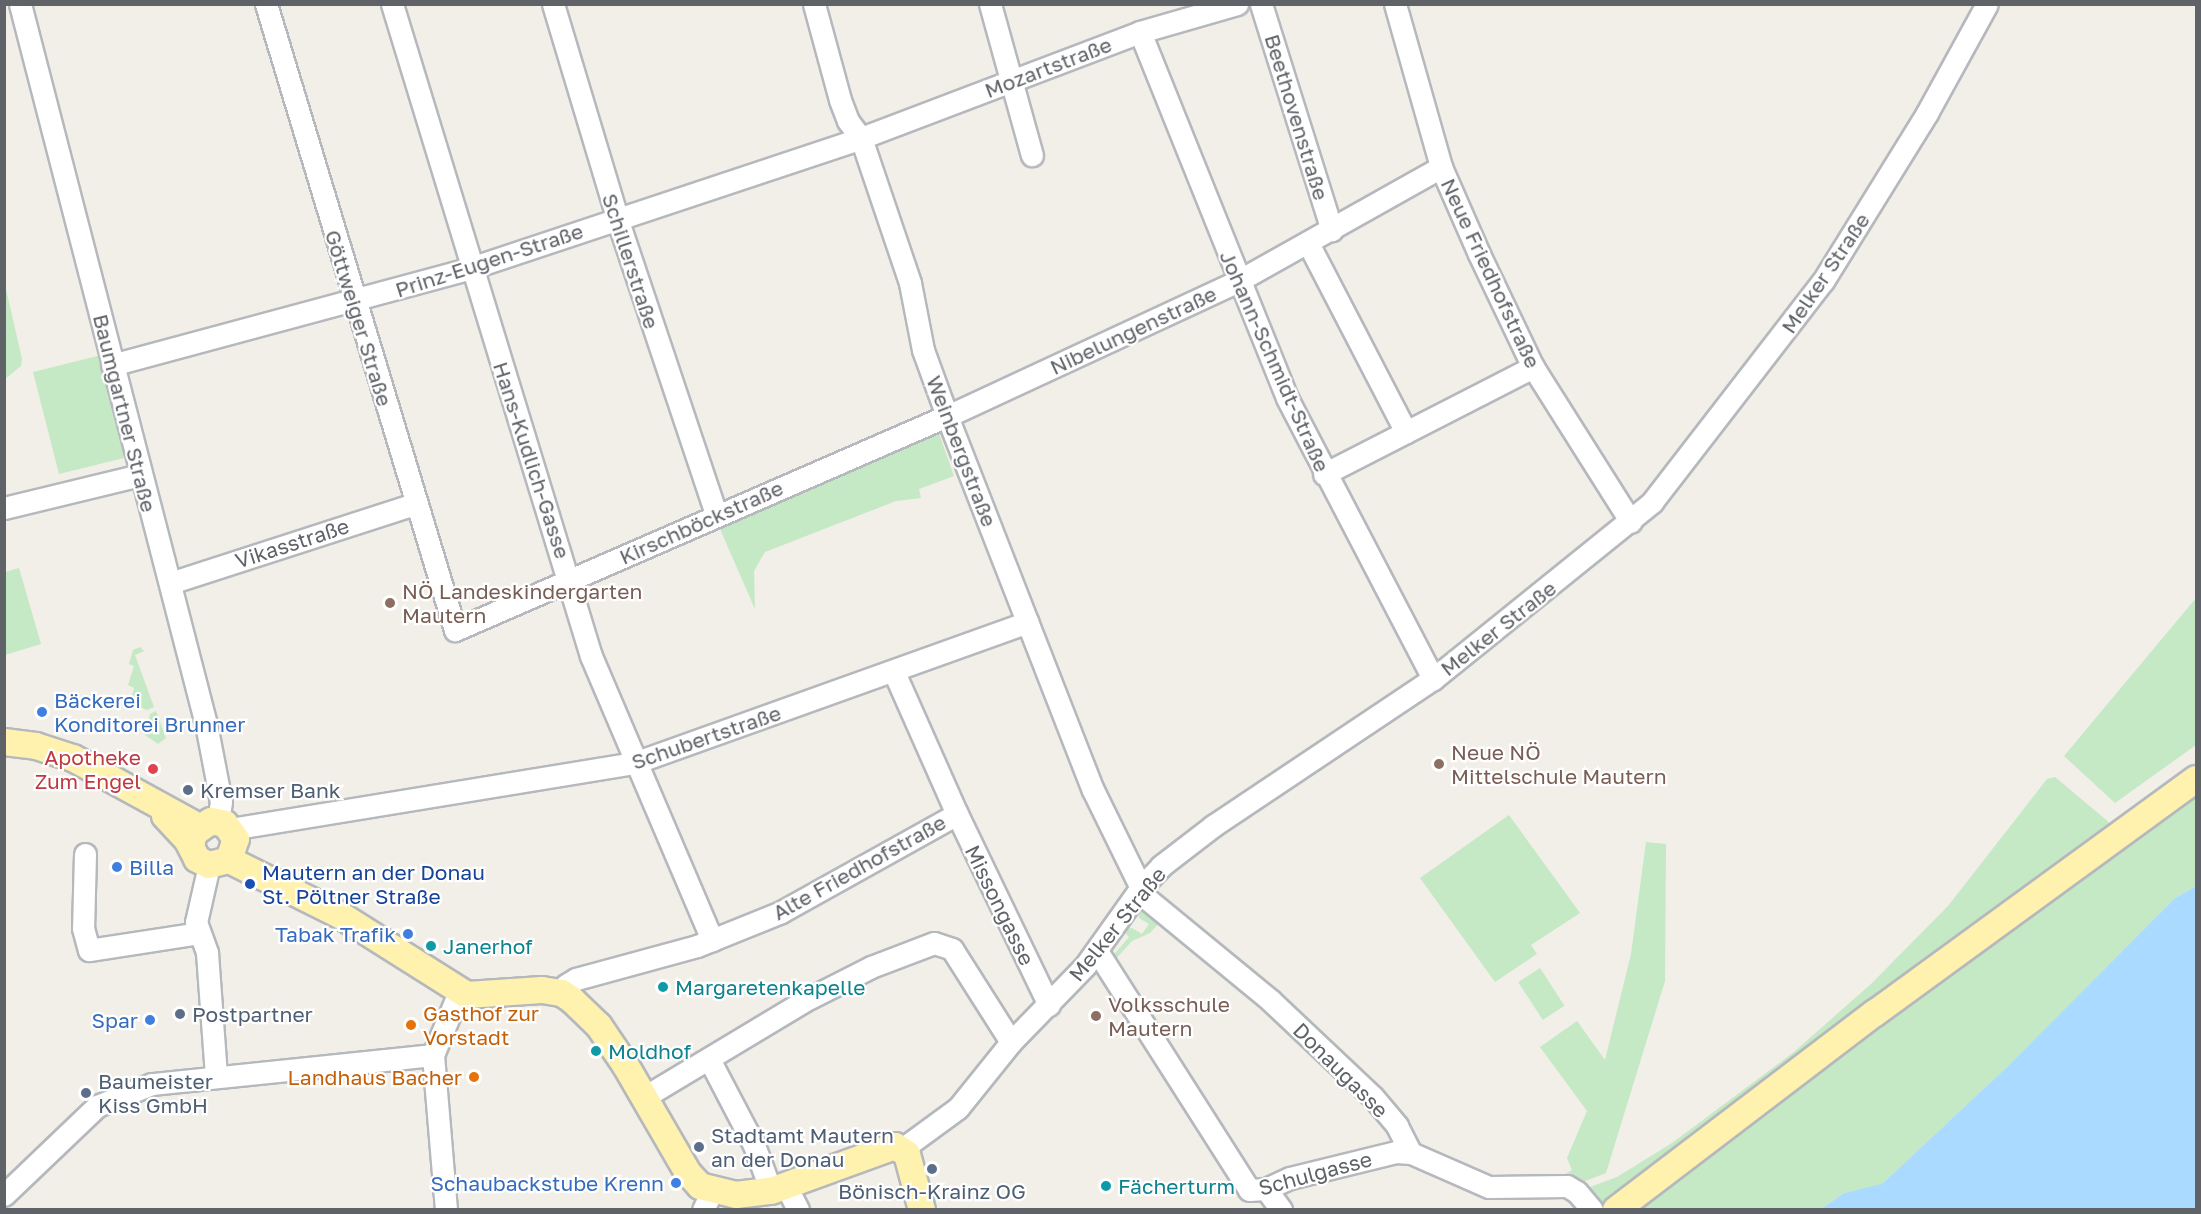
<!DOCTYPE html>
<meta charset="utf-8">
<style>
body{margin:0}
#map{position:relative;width:2201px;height:1214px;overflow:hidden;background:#f1efe8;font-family:"Golos Text",sans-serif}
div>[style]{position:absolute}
.green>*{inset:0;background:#c5e8c5;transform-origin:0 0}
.water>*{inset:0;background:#aadaff}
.roads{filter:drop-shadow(2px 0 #b5b8bc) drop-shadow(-2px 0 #b5b8bc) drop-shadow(0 2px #b5b8bc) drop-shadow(0 -2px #b5b8bc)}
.minor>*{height:21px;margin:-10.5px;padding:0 10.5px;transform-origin:10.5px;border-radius:10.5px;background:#fff}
.major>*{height:26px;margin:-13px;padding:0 13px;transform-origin:13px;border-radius:13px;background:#fff2af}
.dots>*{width:16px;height:16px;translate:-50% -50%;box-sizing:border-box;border:3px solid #fff;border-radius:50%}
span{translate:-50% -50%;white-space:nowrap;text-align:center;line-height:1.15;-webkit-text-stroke:4.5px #fff;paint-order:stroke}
.street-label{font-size:21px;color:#5f6368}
.education-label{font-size:21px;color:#785e54}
.left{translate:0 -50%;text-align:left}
.shop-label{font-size:21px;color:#366cbe}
.right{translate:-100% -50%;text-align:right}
.health-label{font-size:21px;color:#be3a42}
.service-label{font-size:21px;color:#4e5e75}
.transit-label{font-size:21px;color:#164399}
.culture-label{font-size:21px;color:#0d838f}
.food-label{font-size:21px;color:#c56008}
.frame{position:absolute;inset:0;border:6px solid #5f6368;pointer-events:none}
</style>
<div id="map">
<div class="green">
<div style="clip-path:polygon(5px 285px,22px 359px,21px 366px,5px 379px)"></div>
<div style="clip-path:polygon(97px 356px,102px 358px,128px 457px,59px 474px,33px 372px)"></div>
<div style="clip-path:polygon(936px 425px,954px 476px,919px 489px,921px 498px,896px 501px,765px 552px,754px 571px,755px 609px,716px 520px)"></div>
<div style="clip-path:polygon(19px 568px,41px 644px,5px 655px,5px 572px)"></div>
<div style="clip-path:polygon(2196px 598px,2196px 745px,2115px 803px,2064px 756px)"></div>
<div style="clip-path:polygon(140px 647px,144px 651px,135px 655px,154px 707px,147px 710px,130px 703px,134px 688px,128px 685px,134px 666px,129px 664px,133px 650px)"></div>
<div style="clip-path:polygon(156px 711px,166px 738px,158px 744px,145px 735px,150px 714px)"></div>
<div style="clip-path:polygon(2055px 777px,2111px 824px,1599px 1207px,1587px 1192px,1590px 1187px,1617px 1177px,1672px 1143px,1794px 1052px,1871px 984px,1948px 906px,2047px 779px)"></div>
<div style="clip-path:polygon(2196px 794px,2196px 886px,2175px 898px,2006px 1068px,1881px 1185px,1844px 1193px,1821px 1209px,1633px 1210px)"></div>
<div style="clip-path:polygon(1509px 815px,1580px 913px,1531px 945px,1537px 954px,1495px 982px,1420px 878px)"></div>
<div style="clip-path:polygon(1646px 842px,1666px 844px,1665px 981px,1606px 1173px,1580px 1183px,1560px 1177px,1572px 1170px,1567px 1158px,1587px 1111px,1540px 1047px,1577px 1021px,1605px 1060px,1631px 954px)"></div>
<div style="clip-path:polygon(1144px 910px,1161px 921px,1150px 933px,1132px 941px,1112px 963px,1111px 958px,1129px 937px,1124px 932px,1126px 929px,1132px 928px,1142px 934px,1149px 924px,1139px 918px,1139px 911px)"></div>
<div style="left:1540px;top:968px;width:45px;height:26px;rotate:57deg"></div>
</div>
<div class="water">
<div style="clip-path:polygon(2196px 886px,2196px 1209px,1821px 1209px,1844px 1193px,1882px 1184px,2006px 1068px,2175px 898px)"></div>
</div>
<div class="roads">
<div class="minor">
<div style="left:20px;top:4px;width:744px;rotate:75.52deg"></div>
<div style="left:206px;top:724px;width:79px;rotate:79.1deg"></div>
<div style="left:221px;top:802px;width:20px;rotate:99deg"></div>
<div style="left:266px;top:4px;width:654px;rotate:73.2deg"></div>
<div style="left:455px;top:630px;width:546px;rotate:-23.52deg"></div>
<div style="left:956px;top:412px;width:311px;rotate:-24.9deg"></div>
<div style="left:1238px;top:281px;width:233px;rotate:-29.3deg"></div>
<div style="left:392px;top:4px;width:682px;rotate:73.03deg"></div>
<div style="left:591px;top:656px;width:309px;rotate:66.9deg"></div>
<div style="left:553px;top:4px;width:223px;rotate:73.3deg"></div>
<div style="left:617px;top:218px;width:312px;rotate:71.5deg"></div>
<div style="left:814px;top:4px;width:99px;rotate:74.8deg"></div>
<div style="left:840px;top:100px;width:22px;rotate:69deg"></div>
<div style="left:848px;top:121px;width:21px;rotate:53deg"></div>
<div style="left:861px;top:138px;width:153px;rotate:71.3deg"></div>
<div style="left:910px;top:283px;width:68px;rotate:79deg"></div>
<div style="left:923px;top:350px;width:70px;rotate:70deg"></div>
<div style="left:947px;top:416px;width:401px;rotate:68.7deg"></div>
<div style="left:1093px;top:790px;width:120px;rotate:63.9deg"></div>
<div style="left:1146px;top:898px;width:161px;rotate:39.4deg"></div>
<div style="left:1270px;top:1000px;width:141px;rotate:43.3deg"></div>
<div style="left:1373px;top:1097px;width:38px;rotate:50deg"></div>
<div style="left:1397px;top:1126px;width:30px;rotate:63deg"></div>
<div style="left:1411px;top:1153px;width:85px;rotate:23.6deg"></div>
<div style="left:1489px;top:1187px;width:78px;rotate:-0.7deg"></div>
<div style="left:1567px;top:1186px;width:12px;rotate:31deg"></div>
<div style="left:1577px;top:1192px;width:23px;rotate:50deg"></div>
<div style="left:990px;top:4px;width:157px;rotate:74.5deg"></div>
<div style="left:1261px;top:4px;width:237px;rotate:72.6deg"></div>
<div style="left:1395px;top:4px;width:169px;rotate:74.2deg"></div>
<div style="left:1441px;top:167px;width:95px;rotate:66.4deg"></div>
<div style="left:1479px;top:254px;width:125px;rotate:64.5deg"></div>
<div style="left:1533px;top:367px;width:183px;rotate:57.7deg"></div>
<div style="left:1140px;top:32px;width:394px;rotate:68.1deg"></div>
<div style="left:1287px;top:398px;width:317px;rotate:62.5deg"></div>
<div style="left:1308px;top:243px;width:213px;rotate:62.6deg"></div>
<div style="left:112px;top:365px;width:372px;rotate:-15.1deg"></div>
<div style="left:471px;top:268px;width:411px;rotate:-18.4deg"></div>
<div style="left:861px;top:138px;width:298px;rotate:-20.8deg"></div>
<div style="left:1140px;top:32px;width:101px;rotate:-16.1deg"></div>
<div style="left:1324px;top:474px;width:235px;rotate:-27.1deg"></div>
<div style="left:4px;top:508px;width:140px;rotate:-13.6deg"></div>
<div style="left:170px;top:583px;width:257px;rotate:-17.9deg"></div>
<div style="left:894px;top:672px;width:155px;rotate:66.1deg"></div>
<div style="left:957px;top:814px;width:212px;rotate:64.3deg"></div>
<div style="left:231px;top:829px;width:408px;rotate:-9.3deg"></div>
<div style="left:634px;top:763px;width:418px;rotate:-19.7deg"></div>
<div style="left:85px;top:854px;width:74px;rotate:91.5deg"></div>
<div style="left:83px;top:928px;width:23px;rotate:75deg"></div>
<div style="left:89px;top:950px;width:111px;rotate:-8.8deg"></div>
<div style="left:209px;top:865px;width:58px;rotate:102.8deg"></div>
<div style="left:196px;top:922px;width:33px;rotate:70deg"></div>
<div style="left:207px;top:953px;width:122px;rotate:85.8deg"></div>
<div style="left:1097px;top:951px;width:283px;rotate:57.5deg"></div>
<div style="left:1249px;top:1190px;width:17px;rotate:-3deg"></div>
<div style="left:1266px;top:1189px;width:26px;rotate:-25deg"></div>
<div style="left:1290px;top:1178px;width:109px;rotate:-13.8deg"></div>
<div style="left:1396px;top:1152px;width:15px;rotate:4deg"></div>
<div style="left:562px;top:993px;width:9px;rotate:-63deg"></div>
<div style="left:566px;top:985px;width:12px;rotate:-31deg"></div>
<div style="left:576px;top:979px;width:125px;rotate:-15.3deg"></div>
<div style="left:697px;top:946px;width:91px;rotate:-22deg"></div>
<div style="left:781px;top:912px;width:201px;rotate:-29.1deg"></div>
<div style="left:433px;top:1055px;width:156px;rotate:85.2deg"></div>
<div style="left:433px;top:1055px;width:68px;rotate:-67.6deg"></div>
<div style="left:709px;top:1059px;width:97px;rotate:62.4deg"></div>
<div style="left:754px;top:1145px;width:49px;rotate:69.7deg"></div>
<div style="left:646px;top:1096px;width:184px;rotate:-31deg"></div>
<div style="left:804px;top:1001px;width:75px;rotate:-26.9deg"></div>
<div style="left:871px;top:967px;width:67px;rotate:-20.9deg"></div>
<div style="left:934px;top:943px;width:19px;rotate:18deg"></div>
<div style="left:952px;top:949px;width:110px;rotate:57.6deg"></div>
<div style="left:902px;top:1149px;width:69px;rotate:-36.2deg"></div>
<div style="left:958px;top:1108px;width:85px;rotate:-51.2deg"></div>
<div style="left:1011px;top:1042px;width:106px;rotate:-45.8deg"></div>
<div style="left:1085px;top:966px;width:98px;rotate:-54.5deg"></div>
<div style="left:1142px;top:886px;width:28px;rotate:-46deg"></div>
<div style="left:1161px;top:866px;width:66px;rotate:-37.6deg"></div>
<div style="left:1213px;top:826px;width:265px;rotate:-33.8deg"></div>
<div style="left:1433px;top:679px;width:282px;rotate:-38.9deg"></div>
<div style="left:1652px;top:502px;width:279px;rotate:-52.3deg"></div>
<div style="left:1823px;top:281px;width:198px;rotate:-58.2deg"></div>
<div style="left:1927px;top:113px;width:124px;rotate:-61.2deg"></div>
<div style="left:786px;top:1186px;width:27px;rotate:63deg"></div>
<div style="left:1266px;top:1189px;width:26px;rotate:54deg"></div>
<div style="left:4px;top:1195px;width:129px;rotate:-43.7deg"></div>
<div style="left:97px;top:1106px;width:59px;rotate:-21.8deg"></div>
<div style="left:152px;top:1084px;width:282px;rotate:-5.9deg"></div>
<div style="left:703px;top:1210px;width:21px;rotate:-65deg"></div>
</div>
<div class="major">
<div style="left:4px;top:742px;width:32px;rotate:7deg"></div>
<div style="left:36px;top:746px;width:39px;rotate:18deg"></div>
<div style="left:73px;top:758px;width:144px;rotate:28.7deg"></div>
<div style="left:165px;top:816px;width:34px;rotate:47deg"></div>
<div style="left:188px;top:841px;width:20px;rotate:63deg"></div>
<div style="left:197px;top:859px;width:13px;rotate:27deg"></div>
<div style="left:209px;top:865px;width:21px;rotate:-14deg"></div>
<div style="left:229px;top:860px;width:22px;rotate:-72deg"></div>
<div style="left:236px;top:839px;width:19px;rotate:-126deg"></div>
<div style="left:225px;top:824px;width:14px;rotate:-168deg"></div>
<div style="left:211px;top:821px;width:21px;rotate:145deg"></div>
<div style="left:194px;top:833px;width:13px;rotate:103deg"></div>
<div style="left:229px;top:860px;width:124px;rotate:26.4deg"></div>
<div style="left:340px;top:915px;width:150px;rotate:32.2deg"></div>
<div style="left:467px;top:995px;width:75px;rotate:-3.8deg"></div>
<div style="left:542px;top:990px;width:20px;rotate:9deg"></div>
<div style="left:562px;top:993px;width:12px;rotate:35deg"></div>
<div style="left:572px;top:1000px;width:37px;rotate:44deg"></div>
<div style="left:599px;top:1026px;width:48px;rotate:56deg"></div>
<div style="left:626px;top:1066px;width:124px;rotate:59.9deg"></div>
<div style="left:688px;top:1173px;width:18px;rotate:47deg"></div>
<div style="left:700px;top:1186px;width:37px;rotate:14deg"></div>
<div style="left:736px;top:1195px;width:35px;rotate:-7deg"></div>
<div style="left:771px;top:1191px;width:132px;rotate:-19.9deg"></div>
<div style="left:895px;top:1146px;width:14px;rotate:34deg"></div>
<div style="left:907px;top:1154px;width:58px;rotate:75deg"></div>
<div style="left:1616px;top:1210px;width:325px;rotate:-37.3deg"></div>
<div style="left:1875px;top:1013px;width:397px;rotate:-36.1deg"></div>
</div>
</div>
<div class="dots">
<div style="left:390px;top:603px;background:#8d6e63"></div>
<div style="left:42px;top:712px;background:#3f7fe0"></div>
<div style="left:1439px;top:764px;background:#8d6e63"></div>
<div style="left:153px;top:769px;background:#e0444e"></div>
<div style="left:188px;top:790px;background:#5c6f8a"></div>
<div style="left:117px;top:867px;background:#3f7fe0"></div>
<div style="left:250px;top:884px;background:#1a4fb4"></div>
<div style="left:408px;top:934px;background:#3f7fe0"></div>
<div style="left:431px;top:946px;background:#0f9aa8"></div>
<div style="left:663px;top:987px;background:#0f9aa8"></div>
<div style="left:180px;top:1014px;background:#5c6f8a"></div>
<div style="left:1096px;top:1016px;background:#8d6e63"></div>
<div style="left:150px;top:1020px;background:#3f7fe0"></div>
<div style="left:411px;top:1025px;background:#e8710a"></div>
<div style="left:596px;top:1051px;background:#0f9aa8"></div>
<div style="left:474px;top:1077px;background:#e8710a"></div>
<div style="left:86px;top:1093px;background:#5c6f8a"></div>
<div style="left:699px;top:1147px;background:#5c6f8a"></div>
<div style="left:932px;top:1169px;background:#5c6f8a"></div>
<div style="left:676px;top:1183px;background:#3f7fe0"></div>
<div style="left:1106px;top:1186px;background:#0f9aa8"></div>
</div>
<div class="street-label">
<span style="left:1048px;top:67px;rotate:-21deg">Mozartstraße</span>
<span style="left:1297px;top:117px;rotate:73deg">Beethovenstraße</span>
<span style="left:489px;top:260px;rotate:-18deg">Prinz-Eugen-Straße</span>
<span style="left:631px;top:261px;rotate:72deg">Schillerstraße</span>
<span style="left:1491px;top:273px;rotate:65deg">Neue Friedhofstraße</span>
<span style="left:1825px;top:273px;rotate:-56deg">Melker Straße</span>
<span style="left:359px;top:318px;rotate:73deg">Göttweiger Straße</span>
<span style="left:1133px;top:330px;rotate:-25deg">Nibelungenstraße</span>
<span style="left:1275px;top:361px;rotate:66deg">Johann-Schmidt-Straße</span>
<span style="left:125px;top:413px;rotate:76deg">Baumgartner Straße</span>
<span style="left:962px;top:451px;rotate:69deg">Weinbergstraße</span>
<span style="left:532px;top:460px;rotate:72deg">Hans-Kudlich-Gasse</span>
<span style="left:701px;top:522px;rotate:-24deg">Kirschböckstraße</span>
<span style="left:292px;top:543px;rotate:-18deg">Vikasstraße</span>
<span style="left:1498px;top:628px;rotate:-38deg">Melker Straße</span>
<span style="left:706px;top:737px;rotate:-19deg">Schubertstraße</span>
<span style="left:859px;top:867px;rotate:-29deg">Alte Friedhofstraße</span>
<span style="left:1000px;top:905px;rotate:64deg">Missongasse</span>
<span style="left:1117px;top:924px;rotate:-51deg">Melker Straße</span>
<span style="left:1341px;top:1070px;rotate:45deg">Donaugasse</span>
<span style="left:1315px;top:1173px;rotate:-15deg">Schulgasse</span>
</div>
<div class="education-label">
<span class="left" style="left:402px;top:603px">NÖ Landeskindergarten<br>Mautern</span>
<span class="left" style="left:1451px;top:764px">Neue NÖ<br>Mittelschule Mautern</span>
<span class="left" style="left:1108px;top:1016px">Volksschule<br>Mautern</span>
</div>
<div class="shop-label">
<span class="left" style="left:54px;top:712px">Bäckerei<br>Konditorei Brunner</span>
<span class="left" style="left:129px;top:867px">Billa</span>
<span class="right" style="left:396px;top:934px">Tabak Trafik</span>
<span class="right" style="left:138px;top:1020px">Spar</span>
<span class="right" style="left:664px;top:1183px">Schaubackstube Krenn</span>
</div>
<div class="health-label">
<span class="right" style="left:141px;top:769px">Apotheke<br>Zum Engel</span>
</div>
<div class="service-label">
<span class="left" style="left:200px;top:790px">Kremser Bank</span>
<span class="left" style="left:192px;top:1014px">Postpartner</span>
<span class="left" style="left:98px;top:1093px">Baumeister<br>Kiss GmbH</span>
<span class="left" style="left:711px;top:1147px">Stadtamt Mautern<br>an der Donau</span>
<span style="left:932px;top:1191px">Bönisch-Krainz OG</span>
</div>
<div class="transit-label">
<span class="left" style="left:262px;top:884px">Mautern an der Donau<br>St. Pöltner Straße</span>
</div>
<div class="culture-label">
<span class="left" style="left:443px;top:946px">Janerhof</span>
<span class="left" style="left:675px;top:987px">Margaretenkapelle</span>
<span class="left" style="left:608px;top:1051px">Moldhof</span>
<span class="left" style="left:1118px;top:1186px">Fächerturm</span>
</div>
<div class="food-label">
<span class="left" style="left:423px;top:1025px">Gasthof zur<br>Vorstadt</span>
<span class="right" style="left:462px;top:1077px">Landhaus Bacher</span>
</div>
<div class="frame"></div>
</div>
